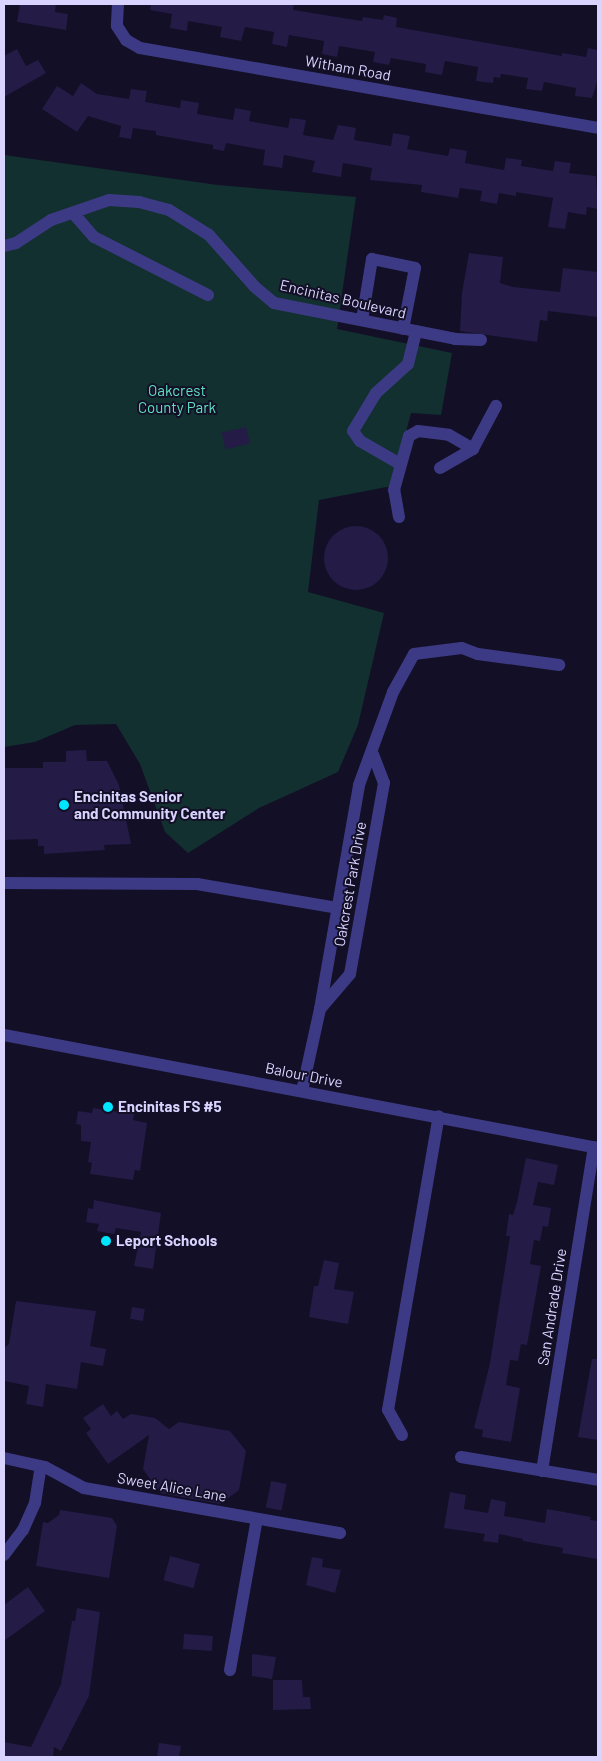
<!DOCTYPE html>
<style>
body{margin:0}
#map{position:relative;width:602px;height:1761px;overflow:hidden;background:#130f26;font-family:Barlow,sans-serif}
div>[style]{position:absolute}
.green>*{inset:0;background:#12302f}
.building>*{inset:0;background:#241b47;transform-origin:0 0}
.round{border-radius:50%}
.minor>*{height:12px;margin:-6px;padding:0 6px;transform-origin:6px;border-radius:6px;background:#3d3a85}
.dots>*{width:14px;height:14px;translate:-50% -50%;box-sizing:border-box;border:2px solid #130f26;border-radius:50%}
span{translate:-50% -50%;white-space:nowrap;text-align:center;line-height:1.15;-webkit-text-stroke:4px #130f26;paint-order:stroke}
.street-label{font-size:15px;color:#d9d4ff}
.park-label{font-size:15px;color:#5fe0c0}
.poi-label{font-size:15px;color:#d9d4ff;font-weight:700}
.left{translate:0 -50%;text-align:left}
.frame{position:absolute;inset:0;border:5px solid #d9d4ff;pointer-events:none}
</style>
<div id="map">
<div class="green">
<div style="clip-path:polygon(4px 155px,218px 185px,356px 197px,337px 329px,452px 353px,441px 415px,411px 413px,392px 486px,319px 500px,308px 592px,384px 613px,358px 725px,338px 772px,259px 808px,188px 853px,165px 832px,140px 764px,116px 724px,75px 725px,35px 742px,4px 747px)"></div>
</div>
<div class="building">
<div style="clip-path:polygon(20px 4px,56px 4px,55px 12px,68px 14px,66px 30px,17px 22px)"></div>
<div style="clip-path:polygon(151px 4px,294px 4px,293px 10px,362px 21px,363px 17px,383px 20px,384px 15px,397px 18px,396px 27px,562px 56px,562px 53px,586px 57px,588px 48px,598px 50px,598px 79px,592px 98px,575px 96px,576px 88px,544px 82px,542px 91px,526px 89px,528px 78px,501px 74px,500px 78px,494px 77px,493px 83px,476px 81px,478px 67px,445px 61px,442px 75px,425px 72px,426px 64px,391px 58px,389px 65px,373px 62px,375px 52px,339px 46px,337px 57px,322px 54px,324px 41px,289px 35px,287px 47px,272px 44px,274px 32px,245px 27px,241px 41px,220px 37px,222px 27px,188px 21px,187px 31px,170px 28px,172px 14px,150px 10px)"></div>
<div style="clip-path:polygon(17px 49px,26px 66px,38px 60px,46px 73px,4px 97px,4px 56px)"></div>
<div style="clip-path:polygon(81px 83px,97px 94px,129px 99px,131px 89px,147px 91px,145px 102px,180px 108px,181px 100px,199px 103px,197px 114px,233px 120px,235px 108px,251px 111px,249px 121px,288px 128px,290px 118px,306px 120px,303px 135px,333px 140px,338px 125px,356px 128px,354px 140px,391px 146px,393px 133px,410px 136px,407px 149px,448px 156px,450px 148px,467px 151px,465px 163px,504px 170px,506px 158px,522px 160px,521px 166px,553px 171px,555px 161px,571px 163px,569px 173px,596px 176px,598px 209px,587px 207px,586px 215px,568px 212px,565px 229px,548px 227px,553px 198px,516px 192px,516px 196px,499px 193px,497px 204px,480px 201px,482px 191px,460px 188px,458px 198px,421px 192px,422px 185px,370px 180px,372px 168px,343px 163px,341px 177px,312px 172px,315px 161px,284px 155px,282px 168px,263px 165px,265px 150px,226px 143px,224px 151px,213px 149px,213px 145px,156px 135px,156px 131px,133px 128px,131px 139px,119px 137px,121px 126px,88px 116px,77px 132px,42px 109px,57px 86px,73px 96px)"></div>
<div style="clip-path:polygon(469px 253px,503px 257px,500px 283px,513px 287px,560px 292px,563px 268px,598px 272px,598px 317px,548px 311px,547px 321px,540px 320px,537px 342px,460px 331px,462px 293px)"></div>
<div style="left:246px;top:427px;width:17px;height:25px;rotate:77deg"></div>
<div class="round" style="left:324px;top:526px;width:64px;height:64px"></div>
<div style="clip-path:polygon(86px 750px,87px 761px,107px 761px,119px 785px,131px 844px,104px 845px,105px 850px,44px 854px,44px 846px,38px 846px,38px 839px,4px 840px,4px 768px,43px 768px,43px 762px,66px 762px,66px 751px)"></div>
<div style="clip-path:polygon(93px 1108px,134px 1114px,133px 1120px,147px 1123px,140px 1171px,135px 1170px,133px 1180px,90px 1174px,92px 1163px,88px 1162px,91px 1142px,81px 1141px,81px 1125px,76px 1124px,78px 1111px,92px 1113px)"></div>
<div style="clip-path:polygon(526px 1158px,558px 1165px,554px 1185px,538px 1182px,533px 1205px,551px 1208px,548px 1227px,543px 1226px,540px 1241px,534px 1240px,530px 1264px,541px 1266px,527px 1345px,521px 1344px,518px 1361px,510px 1360px,506px 1385px,520px 1388px,511px 1442px,482px 1437px,483px 1430px,474px 1428px,490px 1363px,510px 1236px,506px 1236px,509px 1214px,513px 1215px,517px 1202px)"></div>
<div style="clip-path:polygon(94px 1200px,161px 1213px,153px 1269px,134px 1266px,141px 1232px,116px 1228px,114px 1234px,97px 1231px,99px 1224px,86px 1222px,88px 1208px,93px 1209px)"></div>
<div style="clip-path:polygon(324px 1260px,339px 1263px,334px 1289px,354px 1292px,348px 1324px,309px 1317px,314px 1286px,318px 1286px)"></div>
<div style="clip-path:polygon(16px 1301px,96px 1311px,90px 1346px,106px 1349px,103px 1366px,81px 1362px,77px 1389px,46px 1384px,43px 1407px,26px 1404px,29px 1386px,4px 1381px,4px 1348px,9px 1344px)"></div>
<div style="left:132px;top:1307px;width:13px;height:12px;rotate:9deg"></div>
<div style="clip-path:polygon(592px 1359px,598px 1359px,598px 1440px,578px 1437px)"></div>
<div style="clip-path:polygon(103px 1404px,111px 1416px,117px 1411px,123px 1419px,131px 1414px,155px 1418px,169px 1429px,179px 1422px,230px 1431px,246px 1451px,239px 1490px,220px 1504px,160px 1493px,143px 1469px,149px 1435px,108px 1464px,86px 1433px,91px 1429px,83px 1418px)"></div>
<div style="left:271px;top:1481px;width:16px;height:27px;rotate:11deg"></div>
<div style="clip-path:polygon(450px 1492px,466px 1495px,464px 1509px,488px 1513px,491px 1499px,506px 1502px,504px 1516px,522px 1519px,545px 1523px,547px 1509px,591px 1517px,590px 1520px,598px 1521px,597px 1559px,562px 1553px,563px 1548px,523px 1541px,523px 1539px,499px 1534px,498px 1543px,483px 1541px,485px 1534px,444px 1528px)"></div>
<div style="clip-path:polygon(60px 1510px,112px 1518px,117px 1526px,109px 1578px,36px 1566px,43px 1522px,48px 1523px,59px 1515px)"></div>
<div style="left:170px;top:1556px;width:31px;height:25px;rotate:15deg"></div>
<div style="clip-path:polygon(312px 1557px,323px 1559px,322px 1567px,341px 1570px,335px 1593px,306px 1585px)"></div>
<div style="clip-path:polygon(28px 1587px,45px 1611px,4px 1641px,4px 1605px)"></div>
<div style="clip-path:polygon(77px 1608px,100px 1612px,89px 1696px,61px 1751px,54px 1747px,53px 1757px,4px 1757px,4px 1742px,31px 1747px,61px 1684px,72px 1621px,75px 1621px)"></div>
<div style="left:184px;top:1634px;width:29px;height:15px;rotate:4deg"></div>
<div style="clip-path:polygon(252px 1654px,276px 1657px,272px 1679px,252px 1676px)"></div>
<div style="clip-path:polygon(273px 1680px,302px 1680px,303px 1697px,310px 1697px,311px 1709px,273px 1710px)"></div>
<div style="clip-path:polygon(159px 1743px,181px 1746px,179px 1757px,157px 1757px)"></div>
</div>
<div class="minor">
<div style="left:118px;top:4px;width:22px;rotate:93deg"></div>
<div style="left:117px;top:26px;width:17px;rotate:57deg"></div>
<div style="left:126px;top:40px;width:16px;rotate:30deg"></div>
<div style="left:140px;top:48px;width:465px;rotate:9.9deg"></div>
<div style="left:73px;top:213px;width:32px;rotate:49deg"></div>
<div style="left:94px;top:237px;width:128px;rotate:27deg"></div>
<div style="left:4px;top:246px;width:12px;rotate:-14deg"></div>
<div style="left:16px;top:243px;width:42px;rotate:-33.3deg"></div>
<div style="left:51px;top:220px;width:61px;rotate:-19deg"></div>
<div style="left:109px;top:200px;width:30px;rotate:4deg"></div>
<div style="left:139px;top:202px;width:31px;rotate:15deg"></div>
<div style="left:169px;top:210px;width:47px;rotate:32deg"></div>
<div style="left:209px;top:235px;width:69px;rotate:48.5deg"></div>
<div style="left:255px;top:287px;width:25px;rotate:40deg"></div>
<div style="left:274px;top:303px;width:185px;rotate:11.2deg"></div>
<div style="left:455px;top:339px;width:26px;rotate:2deg"></div>
<div style="left:362px;top:320px;width:62px;rotate:-80.7deg"></div>
<div style="left:372px;top:259px;width:44px;rotate:11.8deg"></div>
<div style="left:415px;top:268px;width:62px;rotate:101.1deg"></div>
<div style="left:400px;top:464px;width:46px;rotate:-150.1deg"></div>
<div style="left:360px;top:441px;width:12px;rotate:-125deg"></div>
<div style="left:353px;top:431px;width:44px;rotate:-58.8deg"></div>
<div style="left:376px;top:393px;width:43px;rotate:-42.2deg"></div>
<div style="left:408px;top:364px;width:34px;rotate:-76deg"></div>
<div style="left:440px;top:468px;width:38px;rotate:-30deg"></div>
<div style="left:473px;top:449px;width:49px;rotate:-61.9deg"></div>
<div style="left:399px;top:517px;width:27px;rotate:-100deg"></div>
<div style="left:394px;top:490px;width:56px;rotate:-74.5deg"></div>
<div style="left:409px;top:436px;width:10px;rotate:-29deg"></div>
<div style="left:418px;top:431px;width:31px;rotate:7deg"></div>
<div style="left:449px;top:435px;width:28px;rotate:30deg"></div>
<div style="left:4px;top:883px;width:193px;rotate:0.3deg"></div>
<div style="left:197px;top:884px;width:142px;rotate:9.7deg"></div>
<div style="left:320px;top:1009px;width:46px;rotate:-49.4deg"></div>
<div style="left:350px;top:974px;width:194px;rotate:-79.9deg"></div>
<div style="left:384px;top:783px;width:30px;rotate:-111deg"></div>
<div style="left:4px;top:1035px;width:605px;rotate:10.77deg"></div>
<div style="left:302px;top:1091px;width:84px;rotate:-77.6deg"></div>
<div style="left:320px;top:1009px;width:227px;rotate:-80.1deg"></div>
<div style="left:359px;top:785px;width:99px;rotate:-69.9deg"></div>
<div style="left:393px;top:692px;width:43px;rotate:-61.1deg"></div>
<div style="left:414px;top:654px;width:48px;rotate:-7.1deg"></div>
<div style="left:462px;top:648px;width:17px;rotate:21deg"></div>
<div style="left:478px;top:654px;width:82px;rotate:7.7deg"></div>
<div style="left:402px;top:1435px;width:29px;rotate:-119deg"></div>
<div style="left:388px;top:1410px;width:298px;rotate:-80.2deg"></div>
<div style="left:461px;top:1457px;width:139px;rotate:9.5deg"></div>
<div style="left:4px;top:1458px;width:42px;rotate:12.4deg"></div>
<div style="left:45px;top:1467px;width:44px;rotate:28.3deg"></div>
<div style="left:84px;top:1488px;width:260px;rotate:10deg"></div>
<div style="left:542px;top:1471px;width:328px;rotate:-80.9deg"></div>
<div style="left:4px;top:1555px;width:31px;rotate:-53deg"></div>
<div style="left:23px;top:1530px;width:30px;rotate:-66deg"></div>
<div style="left:35px;top:1503px;width:37px;rotate:-81deg"></div>
<div style="left:230px;top:1670px;width:153px;rotate:-79.9deg"></div>
</div>
<div class="dots">
<div style="left:64px;top:805px;background:#00e5ff"></div>
<div style="left:108px;top:1107px;background:#00e5ff"></div>
<div style="left:106px;top:1241px;background:#00e5ff"></div>
</div>
<div class="street-label">
<span style="left:348px;top:68px;rotate:10deg">Witham Road</span>
<span style="left:343px;top:299px;rotate:13deg">Encinitas Boulevard</span>
<span style="left:350px;top:884px;rotate:-80deg">Oakcrest Park Drive</span>
<span style="left:304px;top:1075px;rotate:11deg">Balour Drive</span>
<span style="left:552px;top:1307px;rotate:-81deg">San Andrade Drive</span>
<span style="left:172px;top:1487px;rotate:10deg">Sweet Alice Lane</span>
</div>
<div class="park-label">
<span style="left:177px;top:399px">Oakcrest<br>County Park</span>
</div>
<div class="poi-label">
<span class="left" style="left:74px;top:805px">Encinitas Senior<br>and Community Center</span>
<span class="left" style="left:118px;top:1107px">Encinitas FS #5</span>
<span class="left" style="left:116px;top:1241px">Leport Schools</span>
</div>
<div class="frame"></div>
</div>
